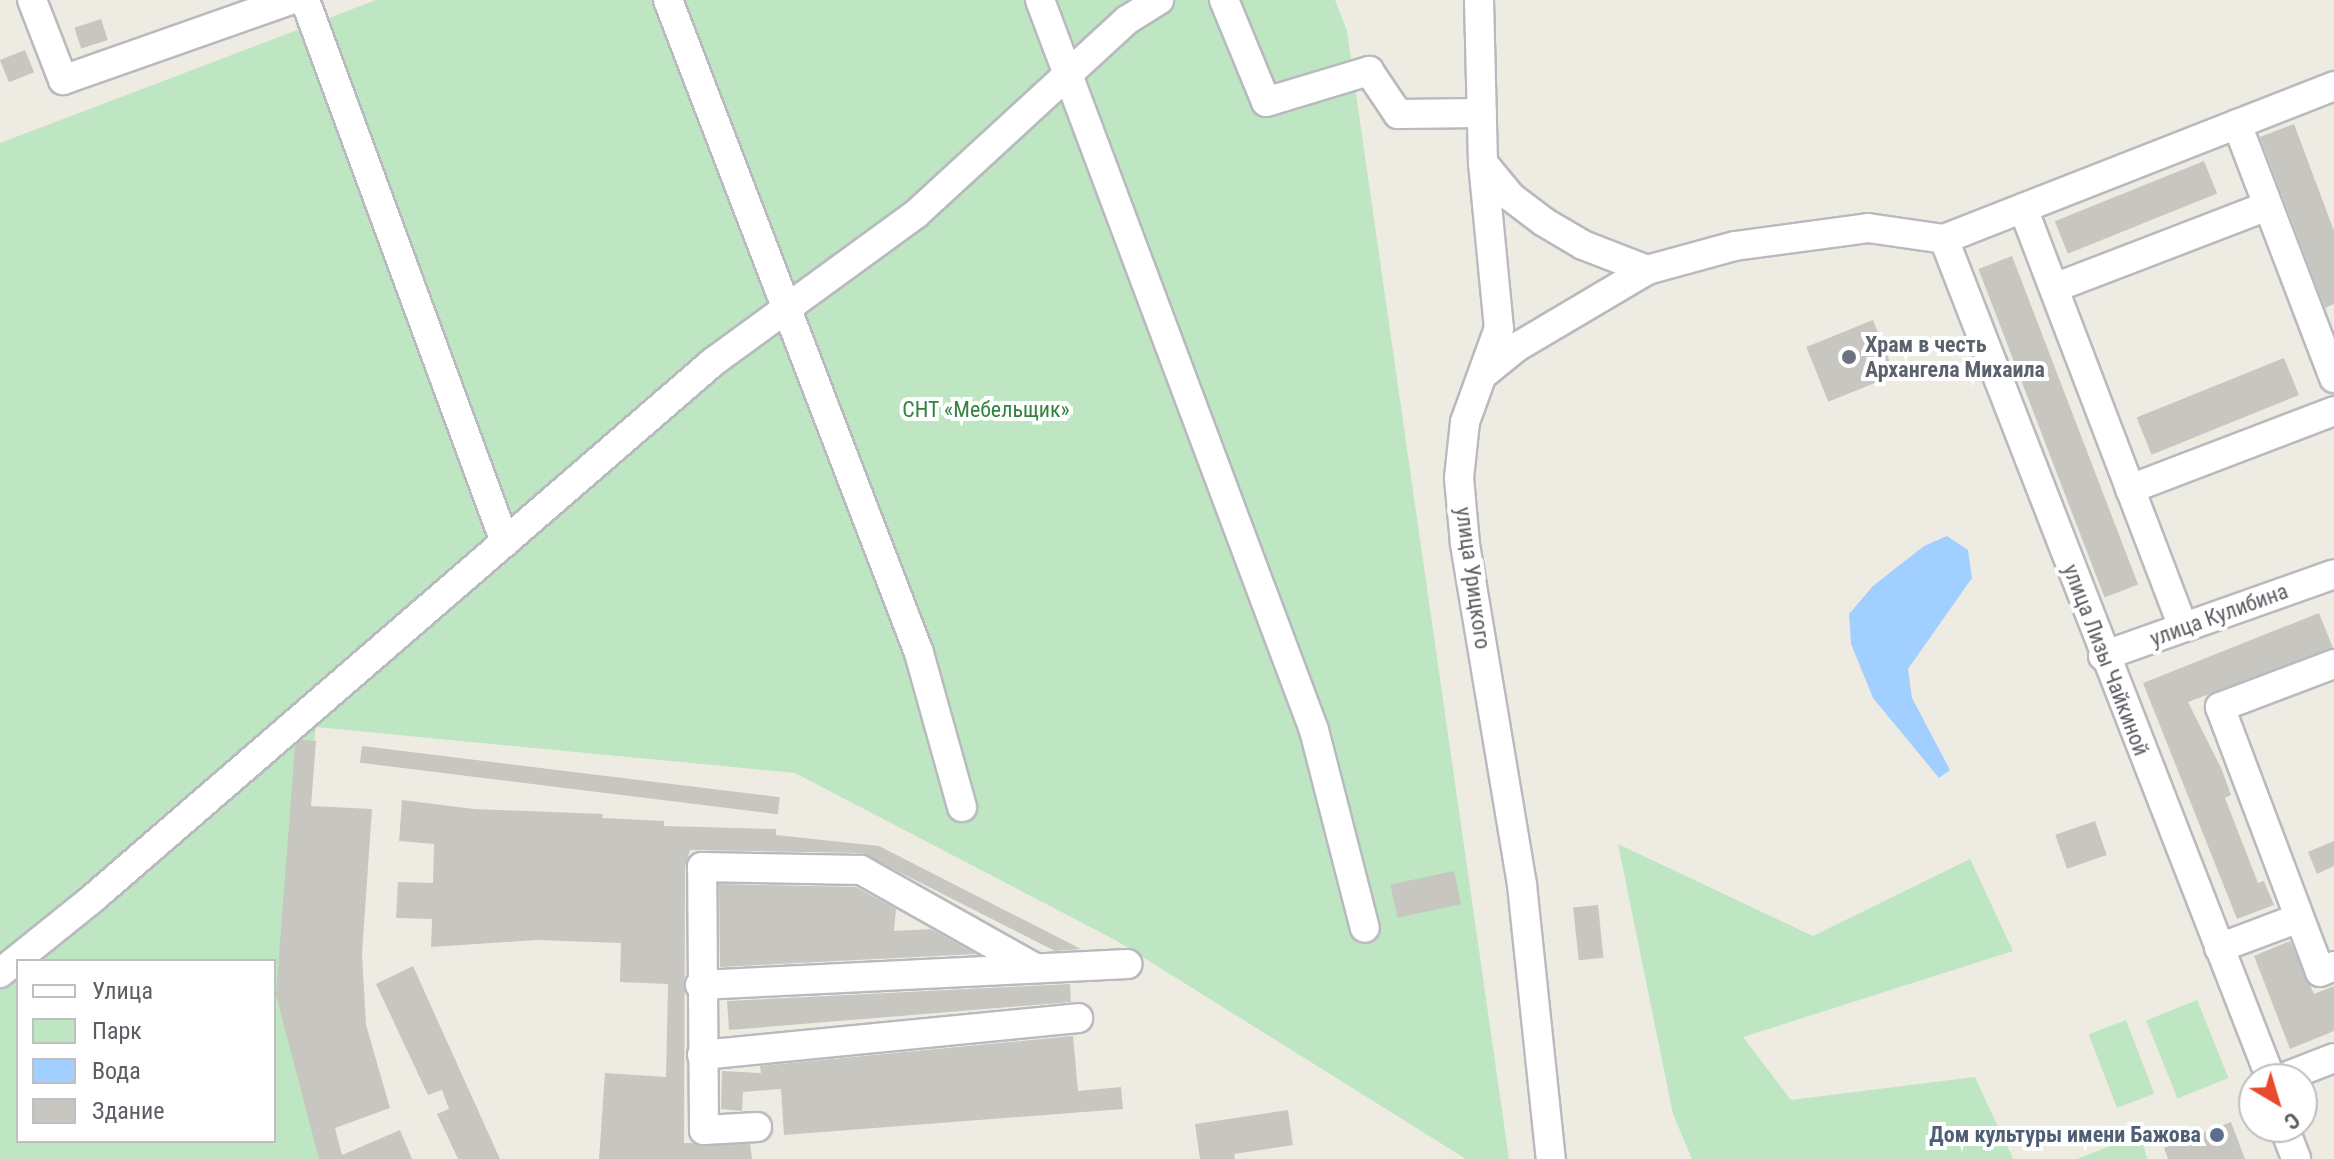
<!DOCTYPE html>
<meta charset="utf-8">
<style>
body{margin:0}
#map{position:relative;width:2334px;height:1159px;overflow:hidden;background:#eeece2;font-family:"Roboto Condensed",sans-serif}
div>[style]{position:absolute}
.green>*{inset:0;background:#bee6c2;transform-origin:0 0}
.water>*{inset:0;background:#a1cfff}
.building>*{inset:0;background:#c8c6c0;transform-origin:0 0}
.roads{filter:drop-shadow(2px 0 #b8babf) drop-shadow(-2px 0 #b8babf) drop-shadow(0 2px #b8babf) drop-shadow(0 -2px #b8babf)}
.minor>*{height:28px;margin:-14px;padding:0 14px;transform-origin:14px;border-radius:14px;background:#fff}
.dots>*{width:22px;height:22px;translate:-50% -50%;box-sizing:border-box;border:4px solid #fff;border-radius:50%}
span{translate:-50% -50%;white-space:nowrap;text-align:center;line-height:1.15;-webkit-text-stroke:8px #fff;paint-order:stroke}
.worship-label{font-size:22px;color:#5b616d;font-weight:700}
.left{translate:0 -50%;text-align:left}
.park-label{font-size:22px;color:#33823e}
.street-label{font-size:22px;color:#5b5e63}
.service-label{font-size:22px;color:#4e5e75;font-weight:700}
.right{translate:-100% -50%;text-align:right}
.legend{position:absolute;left:16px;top:959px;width:260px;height:184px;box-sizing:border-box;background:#fff;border:2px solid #bdbfc1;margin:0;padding:10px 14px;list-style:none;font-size:24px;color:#5b5e63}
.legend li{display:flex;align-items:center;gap:16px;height:40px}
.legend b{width:40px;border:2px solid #bdbfc1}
.north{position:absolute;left:2238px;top:1063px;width:80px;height:80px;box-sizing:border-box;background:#fff;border:2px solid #bdbfc1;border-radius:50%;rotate:142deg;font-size:22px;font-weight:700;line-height:32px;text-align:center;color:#5b5e63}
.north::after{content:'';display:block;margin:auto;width:28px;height:36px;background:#ea4a2c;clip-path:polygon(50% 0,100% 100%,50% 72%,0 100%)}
</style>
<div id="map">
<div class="green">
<div style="clip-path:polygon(evenodd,376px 0,1335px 0,1347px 31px,1509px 1159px,1466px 1159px,1117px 941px,795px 773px,316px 727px,285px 995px,327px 1159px,0 1159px,0 143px,376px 0,18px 961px,274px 961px,274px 1141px,18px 1141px,18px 961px)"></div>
<div style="clip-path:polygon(1618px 844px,1813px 936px,1970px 859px,2013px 951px,1743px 1037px,1791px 1100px,1975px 1077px,2013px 1159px,1692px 1159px,1673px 1114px)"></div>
<div style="left:2197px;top:1000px;width:84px;height:55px;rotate:68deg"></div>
<div style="left:2126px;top:1020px;width:79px;height:40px;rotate:69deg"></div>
<div style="clip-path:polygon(2141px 1134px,2147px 1159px,2077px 1159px)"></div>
</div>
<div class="water">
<div style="clip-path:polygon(1947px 536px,1968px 550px,1972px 578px,1908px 669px,1912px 698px,1950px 770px,1939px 778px,1873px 698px,1851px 644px,1849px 614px,1873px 586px,1924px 546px)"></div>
</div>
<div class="building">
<div style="left:101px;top:19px;width:22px;height:28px;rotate:72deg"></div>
<div style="left:25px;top:50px;width:24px;height:27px;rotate:68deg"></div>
<div style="clip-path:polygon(2294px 124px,2334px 231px,2334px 304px,2325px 308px,2260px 137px)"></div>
<div style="left:2204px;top:161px;width:35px;height:161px;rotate:68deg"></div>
<div style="left:2012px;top:256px;width:352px;height:36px;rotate:69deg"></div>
<div style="left:1873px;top:320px;width:59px;height:72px;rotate:68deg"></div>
<div style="left:2284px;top:358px;width:40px;height:159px;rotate:68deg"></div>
<div style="clip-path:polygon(2319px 613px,2333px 648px,2188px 702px,2222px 770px,2231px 795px,2225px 798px,2258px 883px,2264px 881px,2274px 905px,2237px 919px,2143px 683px)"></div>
<div style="clip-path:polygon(302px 740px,316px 741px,311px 806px,372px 809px,362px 954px,366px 1025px,390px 1108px,335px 1128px,342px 1155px,400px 1130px,412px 1159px,319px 1159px,276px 995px,295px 746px)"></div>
<div style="left:362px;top:746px;width:421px;height:17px;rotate:7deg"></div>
<div style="clip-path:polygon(402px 800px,474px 809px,603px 814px,602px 818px,664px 821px,664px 826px,776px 829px,776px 835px,879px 846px,1081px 949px,1055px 951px,862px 853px,690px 850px,685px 867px,684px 1143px,750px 1144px,752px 1159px,599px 1159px,605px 1073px,666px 1077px,668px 984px,620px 982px,621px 943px,537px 940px,431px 947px,432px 919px,396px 918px,398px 882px,433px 883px,434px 844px,399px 841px)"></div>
<div style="left:2095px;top:821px;width:36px;height:42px;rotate:71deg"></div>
<div style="clip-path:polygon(2334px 841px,2334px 866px,2317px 874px,2308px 852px)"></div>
<div style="left:1454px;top:871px;width:34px;height:65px;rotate:78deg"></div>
<div style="clip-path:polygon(719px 884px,856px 887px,896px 909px,894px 931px,931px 929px,976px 954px,720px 967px)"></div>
<div style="left:1598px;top:905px;width:53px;height:25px;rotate:84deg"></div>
<div style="clip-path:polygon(2290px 941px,2314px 994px,2334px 986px,2334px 1031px,2290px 1049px,2254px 956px)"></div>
<div style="clip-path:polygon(413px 966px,500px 1159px,458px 1159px,437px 1114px,449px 1109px,442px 1090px,428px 1095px,376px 984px)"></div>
<div style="clip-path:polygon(1070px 984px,1071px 1002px,729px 1030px,727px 1001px)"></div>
<div style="clip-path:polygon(1073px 1036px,1078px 1091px,1121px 1087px,1123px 1109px,784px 1135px,781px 1089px,743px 1092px,742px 1111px,721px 1109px,722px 1071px,761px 1073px,760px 1066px)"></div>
<div style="clip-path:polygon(1288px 1110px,1293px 1145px,1234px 1154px,1235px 1159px,1200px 1159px,1195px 1124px)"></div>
<div style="clip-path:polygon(2231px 1122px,2245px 1159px,2168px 1159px,2164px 1148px)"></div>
</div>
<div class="roads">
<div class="minor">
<div style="left:32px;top:0;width:86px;rotate:68.8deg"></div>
<div style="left:63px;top:80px;width:241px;rotate:-19.4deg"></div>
<div style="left:305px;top:0;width:578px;rotate:69.75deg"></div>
<div style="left:668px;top:0;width:700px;rotate:68.97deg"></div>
<div style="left:919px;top:653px;width:160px;rotate:74.4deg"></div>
<div style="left:1040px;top:0;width:780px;rotate:69.43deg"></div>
<div style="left:1314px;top:730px;width:204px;rotate:75.6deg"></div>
<div style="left:1224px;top:0;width:110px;rotate:67.6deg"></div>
<div style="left:1266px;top:102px;width:108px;rotate:-16.8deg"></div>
<div style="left:1369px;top:71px;width:52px;rotate:56deg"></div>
<div style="left:1398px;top:114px;width:84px;rotate:-0.7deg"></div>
<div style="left:1479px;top:0;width:163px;rotate:88.6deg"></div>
<div style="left:1483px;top:163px;width:166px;rotate:84.5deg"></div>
<div style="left:1499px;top:328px;width:100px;rotate:109.9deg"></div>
<div style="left:1465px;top:422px;width:56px;rotate:96.1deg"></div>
<div style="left:1459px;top:478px;width:66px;rotate:84.8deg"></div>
<div style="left:1465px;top:544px;width:346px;rotate:80.5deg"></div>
<div style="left:1522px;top:885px;width:276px;rotate:84deg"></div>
<div style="left:2237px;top:124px;width:272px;rotate:69.1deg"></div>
<div style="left:1483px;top:163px;width:44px;rotate:50.5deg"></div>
<div style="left:1511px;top:197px;width:41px;rotate:37.1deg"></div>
<div style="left:1544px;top:222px;width:45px;rotate:30.5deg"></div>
<div style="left:1583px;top:245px;width:69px;rotate:21.3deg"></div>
<div style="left:2023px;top:208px;width:449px;rotate:69.1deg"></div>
<div style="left:1944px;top:239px;width:901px;rotate:68.73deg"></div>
<div style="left:2054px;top:288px;width:229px;rotate:-21deg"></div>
<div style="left:1486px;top:372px;width:40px;rotate:-39deg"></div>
<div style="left:1517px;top:347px;width:151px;rotate:-30.6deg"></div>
<div style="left:1647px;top:270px;width:91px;rotate:-15.3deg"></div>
<div style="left:1735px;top:246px;width:134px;rotate:-7.7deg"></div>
<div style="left:1868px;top:228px;width:77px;rotate:8.2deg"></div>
<div style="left:1944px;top:239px;width:419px;rotate:-21.4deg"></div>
<div style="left:2130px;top:489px;width:218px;rotate:-20.9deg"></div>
<div style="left:2103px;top:656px;width:245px;rotate:-19.5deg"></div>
<div style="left:2334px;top:664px;width:122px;rotate:159.3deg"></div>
<div style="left:2220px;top:707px;width:283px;rotate:69.3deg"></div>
<div style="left:2320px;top:972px;width:15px;rotate:-23deg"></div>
<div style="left:2219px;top:948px;width:85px;rotate:-20.6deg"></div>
<div style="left:0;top:973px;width:118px;rotate:-38.8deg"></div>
<div style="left:92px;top:899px;width:821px;rotate:-40.85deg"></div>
<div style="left:713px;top:362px;width:251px;rotate:-36.1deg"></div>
<div style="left:916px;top:214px;width:287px;rotate:-42.6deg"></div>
<div style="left:1127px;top:20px;width:38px;rotate:-32deg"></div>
<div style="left:700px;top:985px;width:428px;rotate:-2.8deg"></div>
<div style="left:702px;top:1055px;width:378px;rotate:-5.6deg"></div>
<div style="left:2280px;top:1079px;width:58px;rotate:-21.3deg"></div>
<div style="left:757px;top:1127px;width:53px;rotate:176.8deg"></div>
<div style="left:704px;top:1130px;width:263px;rotate:-90.4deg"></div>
<div style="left:702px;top:867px;width:159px;rotate:1.1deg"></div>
<div style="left:861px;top:870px;width:200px;rotate:29.4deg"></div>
<div style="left:2284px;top:1127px;width:34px;rotate:69deg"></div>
</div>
</div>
<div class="dots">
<div style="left:1849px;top:357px;background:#6b7280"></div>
<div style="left:2217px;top:1135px;background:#5c6f8a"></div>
</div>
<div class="worship-label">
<span class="left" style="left:1865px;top:357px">Храм в честь<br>Архангела Михаила</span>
</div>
<div class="park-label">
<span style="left:986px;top:410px">СНТ «Мебельщик»</span>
</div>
<div class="street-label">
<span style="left:1473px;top:578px;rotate:82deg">улица Урицкого</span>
<span style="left:2219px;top:615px;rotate:-20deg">улица Кулибина</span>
<span style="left:2106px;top:660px;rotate:69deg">улица Лизы Чайкиной</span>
</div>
<div class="service-label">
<span class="right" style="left:2201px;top:1135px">Дом культуры имени Бажова</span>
</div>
<ul class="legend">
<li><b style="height:10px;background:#fff"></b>Улица</li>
<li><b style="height:22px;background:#bee6c2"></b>Парк</li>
<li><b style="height:22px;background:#a1cfff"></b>Вода</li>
<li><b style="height:22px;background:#c8c6c0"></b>Здание</li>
</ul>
<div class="north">С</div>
</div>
